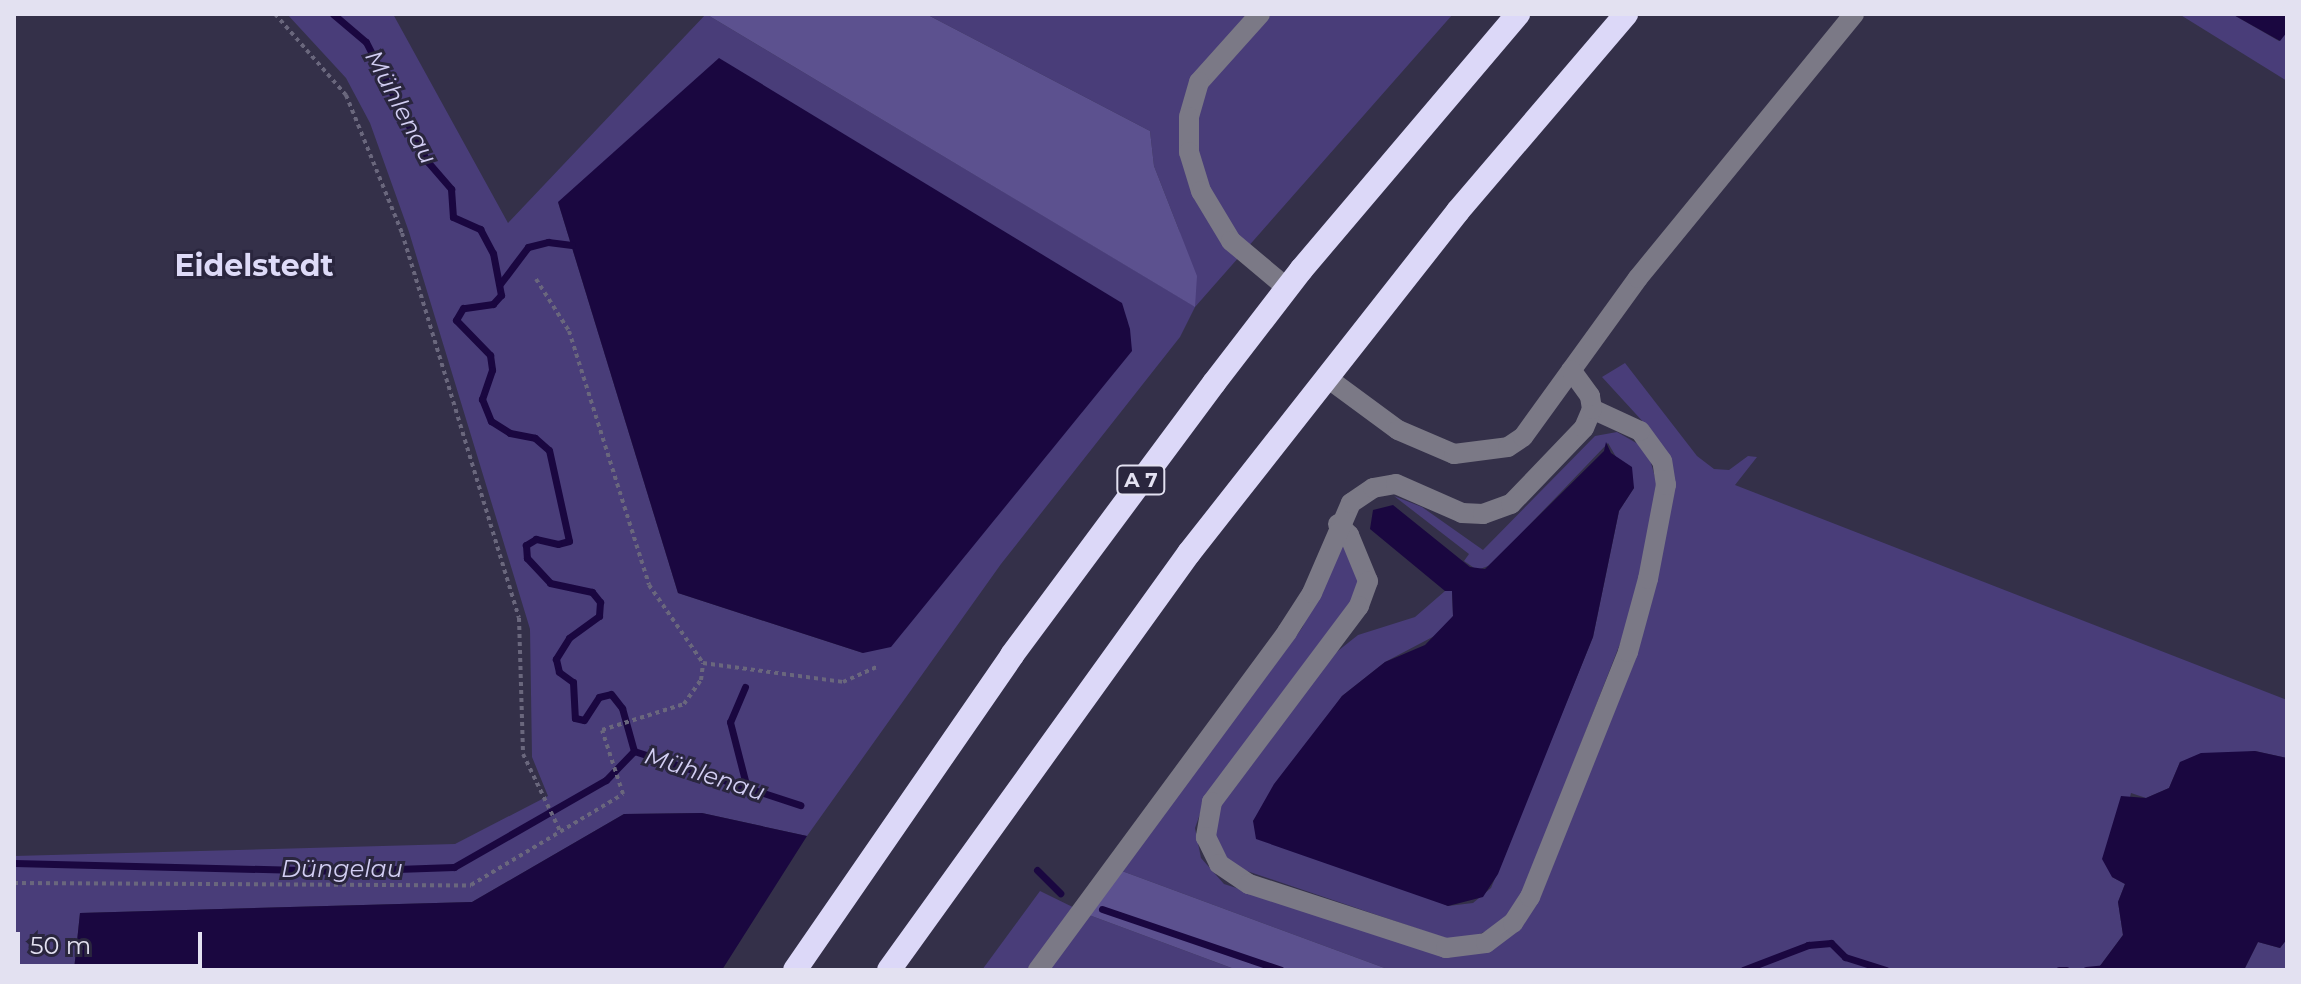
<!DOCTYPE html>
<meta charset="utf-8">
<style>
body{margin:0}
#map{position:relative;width:2301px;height:984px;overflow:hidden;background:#343049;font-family:Montserrat,sans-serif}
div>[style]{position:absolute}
.green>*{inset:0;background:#493d79}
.forest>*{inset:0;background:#5c518f}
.water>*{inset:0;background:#1a0740}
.stream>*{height:7px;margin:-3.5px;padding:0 3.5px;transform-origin:3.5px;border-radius:3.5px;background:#1a0740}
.path>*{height:4px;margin-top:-2px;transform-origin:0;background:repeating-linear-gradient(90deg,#6a677d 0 4px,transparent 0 8px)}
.minor>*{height:20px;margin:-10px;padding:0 10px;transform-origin:10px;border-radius:10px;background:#7b7986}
.highway>*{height:24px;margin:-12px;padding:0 12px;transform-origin:12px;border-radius:12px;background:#dcd8f8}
span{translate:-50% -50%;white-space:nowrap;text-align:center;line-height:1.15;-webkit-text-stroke:6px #2a263e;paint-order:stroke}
.shield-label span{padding:2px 6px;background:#2a263e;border:2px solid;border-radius:6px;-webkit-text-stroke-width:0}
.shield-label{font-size:20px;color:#e3e1f1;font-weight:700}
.water-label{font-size:24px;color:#d2cef3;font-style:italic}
.district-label{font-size:30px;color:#dedbf8;font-weight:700}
.frame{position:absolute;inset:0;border:16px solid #e3e1f1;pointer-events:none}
.scale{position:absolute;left:16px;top:932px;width:186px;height:36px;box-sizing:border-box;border:4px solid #e3e1f1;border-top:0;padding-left:10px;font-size:24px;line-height:28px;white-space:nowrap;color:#e3e1f1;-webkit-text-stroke:6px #2a263e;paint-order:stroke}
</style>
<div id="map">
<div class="green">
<div style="clip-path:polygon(evenodd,287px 14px,393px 14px,508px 223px,706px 14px,1194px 306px,1179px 230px,1154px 166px,1150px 131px,926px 14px,1453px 14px,1195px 307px,1180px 337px,1001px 564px,807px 836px,702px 813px,624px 814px,472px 902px,80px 913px,74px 970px,14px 970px,14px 856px,455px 844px,548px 796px,532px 757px,530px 629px,409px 232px,370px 123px,346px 78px,287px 14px,558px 202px,863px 653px,678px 593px,558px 202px)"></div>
<div style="clip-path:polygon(2179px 14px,2232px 14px,2279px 41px,2287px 32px,2287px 81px)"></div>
<div style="clip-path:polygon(1625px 363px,1697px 456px,1714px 469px,1729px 470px,1748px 456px,1757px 457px,1735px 485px,2287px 700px,2287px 758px,2255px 751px,2180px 762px,2169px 788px,2146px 798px,2131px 793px,2112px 877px,2125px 884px,2118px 902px,2123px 935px,2097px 970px,1390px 970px,1122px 871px,1302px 628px,1344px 541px,1360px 576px,1352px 601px,1205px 800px,1195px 828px,1201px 858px,1224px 884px,1444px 955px,1484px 952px,1529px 916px,1674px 487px,1645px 424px,1602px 377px)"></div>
<div style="clip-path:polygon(1617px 432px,1647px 449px,1657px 484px,1632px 613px,1520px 900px,1504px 922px,1472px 938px,1445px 938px,1232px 866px,1217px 847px,1213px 827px,1218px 807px,1329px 658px,1358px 635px,1415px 617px,1445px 591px,1452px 591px,1453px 616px,1442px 632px,1385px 662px,1342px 696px,1253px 821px,1448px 906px,1473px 903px,1491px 888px,1593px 637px,1619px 511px,1634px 488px,1608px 443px,1491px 565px,1477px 570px,1464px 561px,1469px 554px,1394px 496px,1422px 507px,1483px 550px,1595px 436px)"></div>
<div style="clip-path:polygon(1040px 891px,1089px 915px,1237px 970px,982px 970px)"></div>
<div style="clip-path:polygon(2287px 939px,2287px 970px,2244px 970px,2258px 942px,2280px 948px)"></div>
</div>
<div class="forest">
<div style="clip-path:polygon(706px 14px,926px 14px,1150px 131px,1154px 166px,1197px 276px,1195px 307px)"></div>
<div style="clip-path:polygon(1122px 871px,1390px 970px,1237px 970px,1089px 915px)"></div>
</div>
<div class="water">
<div style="clip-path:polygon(2232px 14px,2287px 14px,2287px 32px,2280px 41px)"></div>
<div style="clip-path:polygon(719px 58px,1122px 303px,1130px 329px,1132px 351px,891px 647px,863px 653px,678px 593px,558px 202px)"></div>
<div style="clip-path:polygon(1606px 442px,1611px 453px,1632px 467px,1634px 488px,1619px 511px,1593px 637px,1498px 874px,1483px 897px,1448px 906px,1256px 839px,1253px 821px,1274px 784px,1342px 696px,1385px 662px,1425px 645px,1453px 616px,1452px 591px,1445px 591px,1370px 529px,1373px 510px,1393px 505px,1470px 567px,1485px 569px,1604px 451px)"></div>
<div style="clip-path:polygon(2255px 751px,2287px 758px,2287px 939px,2280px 948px,2258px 942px,2244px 970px,2097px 970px,2123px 935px,2118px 902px,2125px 884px,2112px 877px,2102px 859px,2121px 796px,2146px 798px,2169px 788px,2180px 762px,2201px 753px)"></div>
<div style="clip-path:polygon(702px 813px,807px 836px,722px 970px,74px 970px,80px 913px,472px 902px,624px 814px)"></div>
</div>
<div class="stream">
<div style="left:333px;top:14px;width:43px;rotate:40.3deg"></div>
<div style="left:366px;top:42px;width:134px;rotate:62.9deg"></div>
<div style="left:427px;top:161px;width:37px;rotate:49deg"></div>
<div style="left:451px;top:189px;width:28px;rotate:86deg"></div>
<div style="left:453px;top:217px;width:30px;rotate:24deg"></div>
<div style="left:480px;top:229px;width:27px;rotate:62deg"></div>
<div style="left:493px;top:253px;width:43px;rotate:79.2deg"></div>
<div style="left:501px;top:295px;width:12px;rotate:132deg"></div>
<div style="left:493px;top:304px;width:30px;rotate:172deg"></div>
<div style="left:463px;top:308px;width:14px;rotate:120deg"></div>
<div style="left:456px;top:320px;width:49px;rotate:45.8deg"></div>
<div style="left:490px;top:355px;width:15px;rotate:82deg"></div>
<div style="left:492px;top:370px;width:31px;rotate:109deg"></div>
<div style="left:482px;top:399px;width:24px;rotate:68deg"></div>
<div style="left:491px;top:421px;width:22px;rotate:32deg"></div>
<div style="left:510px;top:433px;width:25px;rotate:11deg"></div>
<div style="left:535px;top:438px;width:18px;rotate:41deg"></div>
<div style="left:549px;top:450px;width:93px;rotate:77.6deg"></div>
<div style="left:569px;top:541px;width:11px;rotate:165deg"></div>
<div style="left:558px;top:544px;width:23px;rotate:-167deg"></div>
<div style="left:536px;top:539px;width:12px;rotate:149deg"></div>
<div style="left:526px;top:545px;width:13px;rotate:86deg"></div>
<div style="left:527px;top:558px;width:34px;rotate:47deg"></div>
<div style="left:550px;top:583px;width:43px;rotate:12.1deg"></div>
<div style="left:592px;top:592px;width:13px;rotate:51deg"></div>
<div style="left:600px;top:602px;width:14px;rotate:94deg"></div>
<div style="left:599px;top:616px;width:37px;rotate:144deg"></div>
<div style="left:569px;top:638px;width:25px;rotate:122deg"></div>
<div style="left:556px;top:659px;width:13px;rotate:77deg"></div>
<div style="left:559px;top:672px;width:17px;rotate:36deg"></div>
<div style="left:573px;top:682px;width:36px;rotate:87deg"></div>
<div style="left:575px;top:718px;width:9px;rotate:13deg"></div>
<div style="left:584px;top:720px;width:27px;rotate:-57deg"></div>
<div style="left:599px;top:697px;width:12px;rotate:-14deg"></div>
<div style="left:611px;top:694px;width:18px;rotate:52deg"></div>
<div style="left:622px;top:708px;width:45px;rotate:74.4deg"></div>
<div style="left:634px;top:751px;width:175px;rotate:18deg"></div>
<div style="left:500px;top:284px;width:46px;rotate:-52.9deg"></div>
<div style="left:528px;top:247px;width:21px;rotate:-14deg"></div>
<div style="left:548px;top:242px;width:24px;rotate:7deg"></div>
<div style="left:745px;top:687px;width:38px;rotate:113deg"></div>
<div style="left:730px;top:722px;width:68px;rotate:75.6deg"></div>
<div style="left:14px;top:863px;width:326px;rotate:1.4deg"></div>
<div style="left:340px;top:871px;width:114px;rotate:-2deg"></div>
<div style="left:454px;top:867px;width:175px;rotate:-29.8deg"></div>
<div style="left:606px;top:780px;width:40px;rotate:-46deg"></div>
<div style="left:1037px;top:870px;width:33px;rotate:45deg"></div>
<div style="left:1102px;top:909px;width:189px;rotate:18.8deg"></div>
<div style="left:1743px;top:970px;width:70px;rotate:-21deg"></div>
<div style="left:1808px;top:945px;width:23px;rotate:-5deg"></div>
<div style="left:1831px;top:943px;width:20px;rotate:45deg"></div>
<div style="left:1845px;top:957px;width:43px;rotate:17.6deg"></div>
<div style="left:2059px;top:970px;width:7px"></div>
<div style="left:2086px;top:970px;width:18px;rotate:-6deg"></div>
</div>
<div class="path">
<div style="left:275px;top:14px;width:108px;rotate:48.8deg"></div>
<div style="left:346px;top:95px;width:149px;rotate:67.9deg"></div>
<div style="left:402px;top:233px;width:402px;rotate:73.1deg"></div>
<div style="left:519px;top:618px;width:136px;rotate:88.3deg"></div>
<div style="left:523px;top:754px;width:85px;rotate:64.3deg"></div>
<div style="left:536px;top:279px;width:62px;rotate:57.6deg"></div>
<div style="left:569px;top:331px;width:266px;rotate:72.5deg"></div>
<div style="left:649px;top:585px;width:95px;rotate:55.3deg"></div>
<div style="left:14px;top:883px;width:457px;rotate:0.3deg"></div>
<div style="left:471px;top:885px;width:177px;rotate:-30.9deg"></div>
<div style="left:623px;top:794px;width:67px;rotate:-108.2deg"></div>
<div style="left:602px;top:730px;width:86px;rotate:-17.6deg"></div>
<div style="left:684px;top:704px;width:29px;rotate:-55deg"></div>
<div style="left:701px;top:680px;width:17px;rotate:-83deg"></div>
<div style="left:703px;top:663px;width:141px;rotate:7.7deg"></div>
<div style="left:843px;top:682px;width:37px;rotate:-24deg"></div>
</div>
<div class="minor">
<div style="left:1260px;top:14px;width:91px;rotate:131.9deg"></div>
<div style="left:1199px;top:82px;width:36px;rotate:106deg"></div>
<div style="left:1189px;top:117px;width:35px;rotate:90deg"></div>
<div style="left:1189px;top:152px;width:41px;rotate:72.9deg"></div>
<div style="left:1201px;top:191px;width:58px;rotate:59deg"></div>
<div style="left:1231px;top:241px;width:73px;rotate:40deg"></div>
<div style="left:1326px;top:377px;width:89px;rotate:36.4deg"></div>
<div style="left:1398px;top:430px;width:61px;rotate:23.2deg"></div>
<div style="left:1454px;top:454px;width:54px;rotate:-7.4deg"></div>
<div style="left:1508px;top:447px;width:18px;rotate:-34deg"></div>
<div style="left:1523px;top:437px;width:196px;rotate:-54.1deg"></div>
<div style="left:1638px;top:278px;width:341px;rotate:-50.7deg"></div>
<div style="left:1338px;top:524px;width:16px;rotate:45deg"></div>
<div style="left:1349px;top:535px;width:50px;rotate:67.6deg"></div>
<div style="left:1368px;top:581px;width:27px;rotate:110deg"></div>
<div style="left:1359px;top:606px;width:245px;rotate:126.9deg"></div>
<div style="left:1212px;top:802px;width:36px;rotate:100deg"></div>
<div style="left:1206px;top:837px;width:30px;rotate:64deg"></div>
<div style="left:1219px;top:864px;width:36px;rotate:34deg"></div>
<div style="left:1249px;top:884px;width:207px;rotate:18deg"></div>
<div style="left:1446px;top:948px;width:40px;rotate:-7.1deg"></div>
<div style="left:1486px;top:943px;width:34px;rotate:-37deg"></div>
<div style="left:1513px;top:923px;width:31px;rotate:-57deg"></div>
<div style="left:1530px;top:897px;width:264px;rotate:-68.2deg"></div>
<div style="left:1628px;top:652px;width:76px;rotate:-74.7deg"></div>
<div style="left:1648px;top:579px;width:96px;rotate:-79.2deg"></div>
<div style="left:1666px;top:485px;width:24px;rotate:-99deg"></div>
<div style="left:1662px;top:461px;width:37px;rotate:-126deg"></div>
<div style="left:1640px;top:431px;width:53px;rotate:-155.4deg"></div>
<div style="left:1038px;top:970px;width:420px;rotate:-53.6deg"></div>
<div style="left:1287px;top:632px;width:46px;rotate:-57.3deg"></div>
<div style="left:1312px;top:593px;width:98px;rotate:-66.6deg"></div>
<div style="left:1351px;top:503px;width:27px;rotate:-34deg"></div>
<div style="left:1373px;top:488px;width:23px;rotate:-10deg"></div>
<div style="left:1396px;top:484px;width:72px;rotate:23.7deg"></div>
<div style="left:1462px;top:513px;width:21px;rotate:3deg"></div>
<div style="left:1483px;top:514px;width:30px;rotate:-20deg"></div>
<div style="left:1511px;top:504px;width:105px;rotate:-46.2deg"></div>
<div style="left:1584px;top:428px;width:21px;rotate:-67deg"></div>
<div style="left:1592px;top:409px;width:13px;rotate:-99deg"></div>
<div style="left:1590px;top:396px;width:32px;rotate:-126deg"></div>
</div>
<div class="highway">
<div style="left:795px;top:970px;width:383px;rotate:-55.4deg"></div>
<div style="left:1012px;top:655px;width:339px;rotate:-53.4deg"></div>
<div style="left:1214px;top:383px;width:143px;rotate:-52.4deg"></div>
<div style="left:1301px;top:270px;width:336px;rotate:-49.7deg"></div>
<div style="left:889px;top:970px;width:514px;rotate:-54.27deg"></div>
<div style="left:1189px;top:553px;width:435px;rotate:-51.8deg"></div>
<div style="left:1458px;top:211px;width:259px;rotate:-49.5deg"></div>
</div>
<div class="shield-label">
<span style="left:1141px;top:480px">A 7</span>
</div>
<div class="water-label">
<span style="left:401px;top:107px;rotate:62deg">Mühlenau</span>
<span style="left:705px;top:774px;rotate:18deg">Mühlenau</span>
<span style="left:342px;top:869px">Düngelau</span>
</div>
<div class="district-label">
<span style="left:254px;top:266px">Eidelstedt</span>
</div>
<div class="frame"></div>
<div class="scale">50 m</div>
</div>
